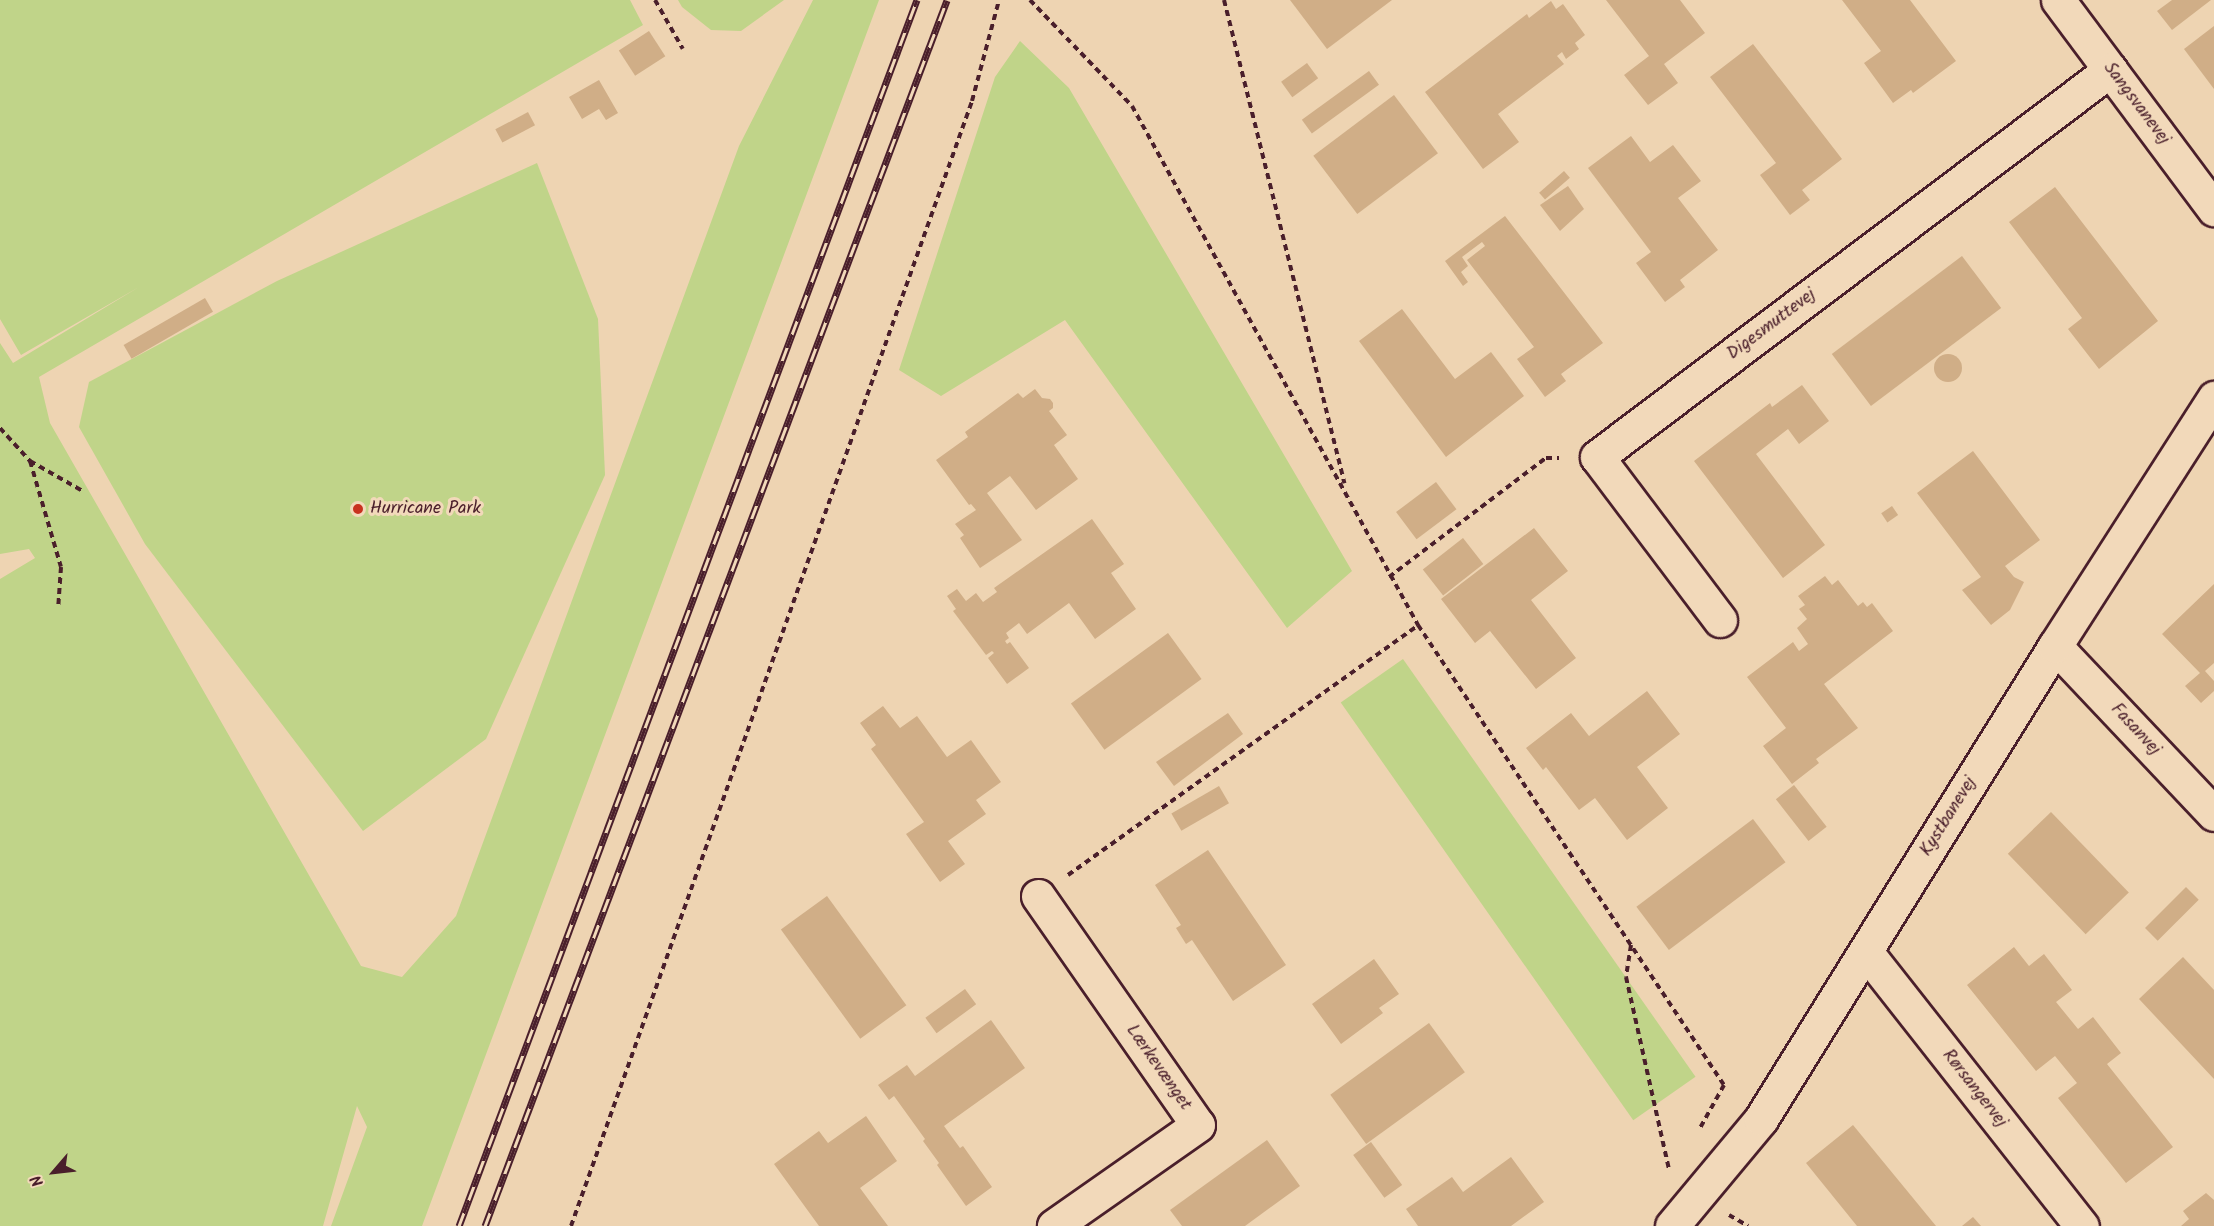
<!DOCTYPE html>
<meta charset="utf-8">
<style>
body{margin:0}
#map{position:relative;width:2214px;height:1226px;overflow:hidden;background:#eed4b2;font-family:Kalam,sans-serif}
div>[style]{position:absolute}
.green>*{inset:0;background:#c0d489;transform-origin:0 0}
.building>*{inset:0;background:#d0ae87;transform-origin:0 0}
.round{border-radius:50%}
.path>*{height:4px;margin-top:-2px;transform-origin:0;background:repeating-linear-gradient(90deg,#4a1f2b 0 6px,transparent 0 10.5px)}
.roads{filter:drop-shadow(2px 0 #4a1f2b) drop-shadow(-2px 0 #4a1f2b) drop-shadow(0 2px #4a1f2b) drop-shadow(0 -2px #4a1f2b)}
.minor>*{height:33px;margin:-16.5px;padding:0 16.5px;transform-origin:16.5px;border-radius:16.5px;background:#f2d9ba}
.rail>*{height:7px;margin-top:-3.5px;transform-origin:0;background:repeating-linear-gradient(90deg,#f2d9ba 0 14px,#4a1f2b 0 28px);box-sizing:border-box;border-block:2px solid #4a1f2b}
.dots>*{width:16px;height:16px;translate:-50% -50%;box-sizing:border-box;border:3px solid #f2d9ba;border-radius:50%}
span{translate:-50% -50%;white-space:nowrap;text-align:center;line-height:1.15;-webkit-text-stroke:6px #f2d9ba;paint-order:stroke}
.street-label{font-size:18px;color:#4a1f2b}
.poi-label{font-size:18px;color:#4a1f2b}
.left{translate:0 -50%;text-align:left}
.north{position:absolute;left:24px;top:1142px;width:60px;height:60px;-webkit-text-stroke:4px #f2d9ba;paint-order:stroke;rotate:242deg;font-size:16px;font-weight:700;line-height:24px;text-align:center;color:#4a1f2b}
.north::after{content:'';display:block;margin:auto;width:21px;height:27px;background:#4a1f2b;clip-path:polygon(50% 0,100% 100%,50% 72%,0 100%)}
</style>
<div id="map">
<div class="green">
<div style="clip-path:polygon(0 0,630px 0,643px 25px,39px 377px,50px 423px,361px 966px,402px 977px,456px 916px,739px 146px,813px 0,879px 0,422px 1226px,331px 1226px,367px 1127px,357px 1106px,323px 1226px,0 1226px,0 579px,35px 558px,29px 549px,0 554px,0 343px,13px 363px,139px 287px,21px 355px,0 319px)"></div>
<div style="clip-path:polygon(678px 0,784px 0,741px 31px,711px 30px,682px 7px)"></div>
<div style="clip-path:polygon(1020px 41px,1069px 88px,1352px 571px,1287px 628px,1065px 320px,941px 396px,899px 370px,995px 77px)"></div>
<div style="clip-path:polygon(537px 163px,598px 319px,605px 475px,486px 739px,363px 831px,145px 544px,79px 427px,89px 382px,277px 281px)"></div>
<div style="left:1403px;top:659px;width:510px;height:76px;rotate:55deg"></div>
</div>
<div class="building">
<div style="clip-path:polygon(1290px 0,1392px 0,1327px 49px)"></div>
<div style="clip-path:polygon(1606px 0,1680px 0,1705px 33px,1664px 64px,1678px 83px,1648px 105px,1624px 75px,1649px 56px)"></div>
<div style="clip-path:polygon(1842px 0,1910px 0,1956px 61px,1913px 93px,1911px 90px,1893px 103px,1864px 63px,1881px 51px)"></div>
<div style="clip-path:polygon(2172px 0,2211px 0,2172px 30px,2157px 11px)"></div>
<div style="clip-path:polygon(1551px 1px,1556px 9px,1563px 4px,1585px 35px,1575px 43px,1579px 49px,1566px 59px,1562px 52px,1557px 56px,1564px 64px,1498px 114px,1519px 142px,1483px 169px,1425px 92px,1527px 14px,1529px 18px)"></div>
<div style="clip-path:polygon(2214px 26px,2214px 89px,2184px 49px)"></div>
<div style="left:649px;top:31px;width:30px;height:36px;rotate:57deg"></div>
<div style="clip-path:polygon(1753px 44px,1842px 159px,1802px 190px,1810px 200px,1790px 215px,1760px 175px,1776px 163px,1710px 77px)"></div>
<div style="left:1307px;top:63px;width:19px;height:32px;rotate:54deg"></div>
<div style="left:1369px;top:71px;width:17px;height:83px;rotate:54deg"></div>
<div style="clip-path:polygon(599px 80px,618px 113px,606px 120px,599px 109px,582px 119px,569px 97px)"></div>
<div style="left:1394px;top:95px;width:73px;height:101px;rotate:53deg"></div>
<div style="left:528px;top:112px;width:15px;height:37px;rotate:62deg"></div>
<div style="clip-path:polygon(1631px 136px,1650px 162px,1673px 145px,1701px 181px,1678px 198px,1718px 250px,1680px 280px,1685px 287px,1665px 302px,1636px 263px,1651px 252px,1588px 168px)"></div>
<div style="left:1564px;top:171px;width:9px;height:33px;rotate:49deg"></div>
<div style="clip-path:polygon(1568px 186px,1584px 209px,1560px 231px,1540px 205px)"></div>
<div style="clip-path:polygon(2055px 187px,2158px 321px,2099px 369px,2068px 329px,2082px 318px,2009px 222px)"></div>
<div style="clip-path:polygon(1505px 216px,1603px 343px,1561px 374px,1566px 381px,1545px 397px,1517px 359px,1534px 347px,1467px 260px,1485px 246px,1482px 242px,1462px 257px,1468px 266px,1461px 272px,1468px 282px,1463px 286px,1445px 261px)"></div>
<div style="left:1962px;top:256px;width:65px;height:163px;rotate:53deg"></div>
<div style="left:205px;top:298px;width:16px;height:94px;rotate:60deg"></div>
<div style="clip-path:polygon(1402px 309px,1455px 379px,1491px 352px,1524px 396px,1446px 457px,1359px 341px)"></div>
<div class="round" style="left:1934px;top:354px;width:28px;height:28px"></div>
<div style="clip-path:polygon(1802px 385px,1829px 421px,1799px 444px,1788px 429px,1756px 454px,1825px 545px,1783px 578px,1694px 461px,1770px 403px,1772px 407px)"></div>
<div style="clip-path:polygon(1035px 389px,1042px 398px,1050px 399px,1053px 403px,1053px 408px,1049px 411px,1067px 435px,1054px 445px,1078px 479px,1036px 510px,1010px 476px,987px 493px,1022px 540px,980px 568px,960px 538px,964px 535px,955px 524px,976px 510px,971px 504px,969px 505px,936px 460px,968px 437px,965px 432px,1018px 393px,1023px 398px)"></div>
<div style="clip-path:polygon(1973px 451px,2040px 540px,2005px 566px,2014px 577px,2024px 582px,2010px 610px,1991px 625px,1962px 590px,1981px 577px,1917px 493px)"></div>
<div style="left:1436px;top:482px;width:34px;height:50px;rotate:53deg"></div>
<div style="left:1892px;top:506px;width:11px;height:13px;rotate:56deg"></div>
<div style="clip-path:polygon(1092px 519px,1124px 564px,1111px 573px,1136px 609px,1095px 639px,1069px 603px,1027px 634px,1019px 623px,1006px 633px,1009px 638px,1005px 641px,1007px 644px,1010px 642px,1029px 668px,1007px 684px,988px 658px,994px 653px,992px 651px,986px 655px,953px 611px,956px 609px,947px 596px,957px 589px,966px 601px,976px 593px,983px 602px,997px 592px,994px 588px)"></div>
<div style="clip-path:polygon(1534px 528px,1568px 571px,1531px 600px,1576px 658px,1536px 689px,1490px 631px,1475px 643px,1441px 599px)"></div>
<div style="left:1463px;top:538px;width:33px;height:51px;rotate:52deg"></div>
<div style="clip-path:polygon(1825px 576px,1832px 585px,1838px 580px,1858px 606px,1863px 602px,1867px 607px,1872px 603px,1893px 631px,1824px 684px,1858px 728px,1816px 759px,1819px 763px,1792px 784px,1763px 746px,1786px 728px,1747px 677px,1793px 642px,1799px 651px,1808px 644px,1797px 628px,1807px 619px,1799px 609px,1805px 605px,1798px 596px)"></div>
<div style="clip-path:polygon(2214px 584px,2214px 663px,2205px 671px,2214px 681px,2214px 691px,2201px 703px,2185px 686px,2200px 673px,2162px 634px)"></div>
<div style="left:1168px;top:633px;width:57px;height:120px;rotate:54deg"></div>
<div style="clip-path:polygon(1647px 691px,1680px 734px,1637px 767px,1668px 808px,1627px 840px,1595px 798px,1579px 810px,1546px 767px,1543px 770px,1526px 748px,1571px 713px,1589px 736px)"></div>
<div style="clip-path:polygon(883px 706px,900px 728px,917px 716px,947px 757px,971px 740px,1001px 782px,976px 800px,986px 814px,948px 841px,965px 864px,940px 882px,906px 834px,924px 822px,871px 749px,876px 745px,860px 723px)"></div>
<div style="clip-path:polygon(1228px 713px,1243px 734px,1174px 786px,1156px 762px)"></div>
<div style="left:1794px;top:785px;width:53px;height:23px;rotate:52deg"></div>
<div style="left:1219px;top:786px;width:20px;height:55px;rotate:60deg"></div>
<div style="left:2051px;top:812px;width:112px;height:60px;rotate:46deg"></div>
<div style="left:1753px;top:819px;width:54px;height:146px;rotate:53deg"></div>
<div style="clip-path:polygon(1208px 850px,1286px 965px,1233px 1001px,1192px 940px,1186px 944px,1176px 928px,1181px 925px,1155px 885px)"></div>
<div style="left:2186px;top:887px;width:18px;height:58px;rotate:45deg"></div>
<div style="left:827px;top:896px;width:135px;height:57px;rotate:54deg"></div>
<div style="clip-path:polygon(2014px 947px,2029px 966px,2044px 954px,2072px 990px,2056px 1002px,2078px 1029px,2093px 1017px,2121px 1053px,2107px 1064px,2173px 1147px,2126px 1183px,2058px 1098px,2077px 1083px,2055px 1056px,2036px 1071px,1967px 985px)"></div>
<div style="clip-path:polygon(2183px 957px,2214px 990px,2214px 1079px,2139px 999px)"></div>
<div style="clip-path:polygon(1374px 959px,1399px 994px,1379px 1008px,1383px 1013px,1341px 1044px,1312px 1004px)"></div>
<div style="left:965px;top:989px;width:19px;height:49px;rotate:54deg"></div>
<div style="clip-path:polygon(991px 1020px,1025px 1068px,944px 1126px,960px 1148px,963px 1146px,992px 1187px,966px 1206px,937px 1165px,939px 1163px,923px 1141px,925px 1139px,894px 1096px,889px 1100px,878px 1085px,907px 1065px,915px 1076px)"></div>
<div style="left:1429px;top:1023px;width:61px;height:122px;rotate:54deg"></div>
<div style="clip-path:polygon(866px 1116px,897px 1161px,860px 1188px,888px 1226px,819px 1226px,774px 1164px,819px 1131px,828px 1143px)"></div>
<div style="clip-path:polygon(1853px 1125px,1936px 1226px,1857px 1226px,1806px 1163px)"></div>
<div style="clip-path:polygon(1267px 1140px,1300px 1186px,1245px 1226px,1182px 1226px,1170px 1210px)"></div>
<div style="left:1371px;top:1142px;width:53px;height:22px;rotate:54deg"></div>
<div style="clip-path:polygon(1511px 1157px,1544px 1202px,1511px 1226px,1418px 1226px,1406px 1209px,1452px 1177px,1463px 1192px)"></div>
<div style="clip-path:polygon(2206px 1193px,2214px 1200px,2214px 1226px,2181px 1226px,2189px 1219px,2183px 1211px)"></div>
<div style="clip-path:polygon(1973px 1217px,1981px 1226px,1962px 1226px)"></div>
</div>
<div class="path">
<div style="left:655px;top:0;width:56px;rotate:60.3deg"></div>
<div style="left:1030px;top:0;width:147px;rotate:46.1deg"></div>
<div style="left:1132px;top:106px;width:593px;rotate:61.14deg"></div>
<div style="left:1418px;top:625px;width:552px;rotate:56.37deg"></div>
<div style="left:1724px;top:1085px;width:51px;rotate:119.1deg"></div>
<div style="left:1224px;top:0;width:498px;rotate:76deg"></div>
<div style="left:0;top:428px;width:45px;rotate:47.7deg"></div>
<div style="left:30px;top:461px;width:59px;rotate:29.6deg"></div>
<div style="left:30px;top:461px;width:110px;rotate:73.7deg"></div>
<div style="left:61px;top:567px;width:39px;rotate:94deg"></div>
<div style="left:1389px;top:577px;width:197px;rotate:-37.2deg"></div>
<div style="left:1546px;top:458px;width:13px"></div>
<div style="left:1068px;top:875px;width:430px;rotate:-35.5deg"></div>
<div style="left:1631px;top:945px;width:32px;rotate:99deg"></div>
<div style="left:1626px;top:977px;width:197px;rotate:77.4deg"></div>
<div style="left:1729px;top:1215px;width:22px;rotate:30deg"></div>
<div style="left:571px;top:1226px;width:1194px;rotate:-70.38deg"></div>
<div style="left:972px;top:101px;width:105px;rotate:-75deg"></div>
</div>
<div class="roads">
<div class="minor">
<div style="left:2058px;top:0;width:261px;rotate:53.3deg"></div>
<div style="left:1720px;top:620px;width:204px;rotate:-127deg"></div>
<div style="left:1597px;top:457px;width:643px;rotate:-37.03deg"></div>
<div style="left:2055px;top:646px;width:231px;rotate:46.6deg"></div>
<div style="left:1038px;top:896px;width:279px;rotate:55.1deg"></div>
<div style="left:1198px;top:1125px;width:176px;rotate:145deg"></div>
<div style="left:1866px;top:952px;width:349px;rotate:51.8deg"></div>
<div style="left:1672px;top:1226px;width:139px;rotate:-50.2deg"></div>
<div style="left:1761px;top:1119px;width:557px;rotate:-58.14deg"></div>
<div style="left:2055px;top:646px;width:295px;rotate:-57.3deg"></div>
</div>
</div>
<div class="rail">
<div style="left:459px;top:1226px;width:1309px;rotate:-69.52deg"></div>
<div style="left:485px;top:1226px;width:1310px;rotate:-69.35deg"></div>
</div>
<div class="dots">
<div style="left:358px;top:509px;background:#c8321e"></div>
</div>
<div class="street-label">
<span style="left:2136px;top:104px;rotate:53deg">Sangsvanevej</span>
<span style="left:1772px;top:325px;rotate:-37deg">Digesmuttevej</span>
<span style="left:2135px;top:730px;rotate:47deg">Fasanvej</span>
<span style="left:1949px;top:817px;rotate:-58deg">Kystbanevej</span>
<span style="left:1158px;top:1068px;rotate:55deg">Lærkevænget</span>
<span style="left:1974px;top:1089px;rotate:52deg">Rørsangervej</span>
</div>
<div class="poi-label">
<span class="left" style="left:370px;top:509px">Hurricane Park</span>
</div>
<div class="north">N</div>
</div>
